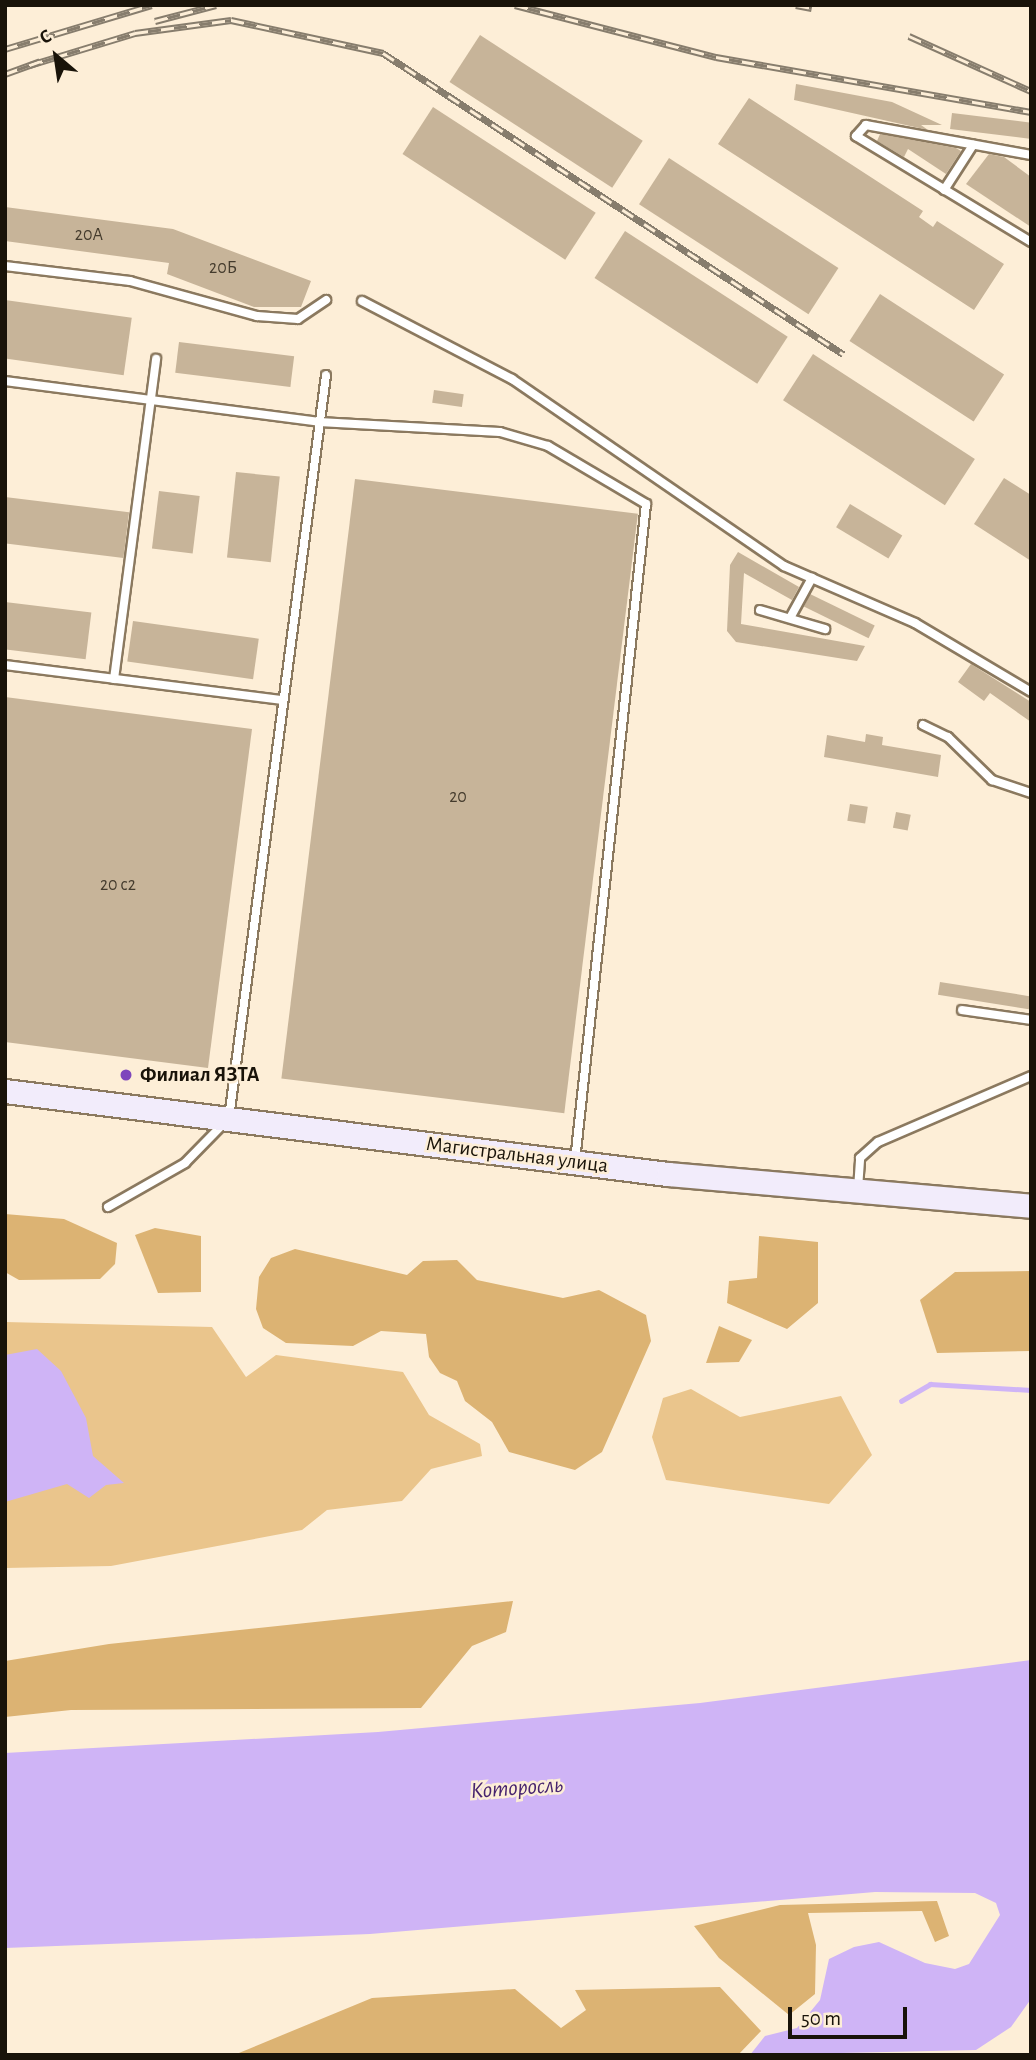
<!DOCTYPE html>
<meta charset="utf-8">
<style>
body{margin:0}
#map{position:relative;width:1036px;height:2060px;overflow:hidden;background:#fdeed7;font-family:"Alegreya Sans",sans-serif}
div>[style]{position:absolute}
.green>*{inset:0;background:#eac58c}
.forest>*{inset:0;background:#dcb373}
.water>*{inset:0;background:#cfb4f6}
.stream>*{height:4.5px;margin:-2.25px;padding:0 2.25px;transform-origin:2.25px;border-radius:2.25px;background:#cfb4f6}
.building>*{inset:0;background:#c7b499;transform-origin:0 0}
.roads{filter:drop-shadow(2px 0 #8b795f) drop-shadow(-2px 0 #8b795f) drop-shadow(0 2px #8b795f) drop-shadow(0 -2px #8b795f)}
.lane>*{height:8px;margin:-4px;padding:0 4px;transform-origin:4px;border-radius:4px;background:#fff}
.secondary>*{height:23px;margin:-11.5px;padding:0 11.5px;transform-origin:11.5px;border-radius:11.5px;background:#f2ecfb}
.rail>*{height:7px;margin-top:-3.5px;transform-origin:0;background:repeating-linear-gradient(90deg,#fdeed7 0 13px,#877d6d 0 26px);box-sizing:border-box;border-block:2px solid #877d6d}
.dots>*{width:19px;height:19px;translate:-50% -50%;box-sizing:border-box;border:4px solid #fdeed7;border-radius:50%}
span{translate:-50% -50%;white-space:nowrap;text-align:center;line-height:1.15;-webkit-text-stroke:5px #fdeed7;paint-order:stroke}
.number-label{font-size:18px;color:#443b2d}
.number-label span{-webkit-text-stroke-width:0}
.poi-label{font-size:21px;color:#191309;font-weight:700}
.left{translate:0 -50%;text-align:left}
.street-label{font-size:21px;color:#191309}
.water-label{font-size:23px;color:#47236e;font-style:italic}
.frame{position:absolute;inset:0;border:7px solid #191309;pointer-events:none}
.north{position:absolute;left:21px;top:21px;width:70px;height:70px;-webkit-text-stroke:5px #fdeed7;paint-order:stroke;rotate:331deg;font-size:19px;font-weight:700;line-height:28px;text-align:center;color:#191309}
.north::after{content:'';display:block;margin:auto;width:24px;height:32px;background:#191309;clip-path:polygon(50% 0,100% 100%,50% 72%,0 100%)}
.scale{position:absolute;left:788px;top:2007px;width:119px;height:32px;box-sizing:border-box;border:4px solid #191309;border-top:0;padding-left:9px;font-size:21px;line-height:24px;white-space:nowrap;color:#191309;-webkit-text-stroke:5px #fdeed7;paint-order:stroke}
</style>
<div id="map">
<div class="green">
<div style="clip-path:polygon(5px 1322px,212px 1327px,246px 1377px,276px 1355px,403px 1372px,429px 1415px,480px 1444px,482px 1456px,431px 1469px,402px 1501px,327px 1510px,302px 1530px,111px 1566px,5px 1568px)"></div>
<div style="clip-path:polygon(691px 1389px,740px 1417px,841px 1396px,872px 1455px,829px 1504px,666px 1480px,652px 1437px,663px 1398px)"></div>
</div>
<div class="forest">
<div style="clip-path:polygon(5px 1214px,64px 1219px,117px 1243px,115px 1264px,100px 1279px,19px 1280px,5px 1272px)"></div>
<div style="clip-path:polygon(155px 1228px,201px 1236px,201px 1292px,158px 1293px,135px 1235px)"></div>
<div style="clip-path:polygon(759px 1236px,818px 1242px,818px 1303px,787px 1329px,727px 1303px,729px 1281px,757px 1278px)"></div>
<div style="clip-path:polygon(295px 1249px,407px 1275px,423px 1261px,457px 1260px,477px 1280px,563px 1298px,599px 1290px,646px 1315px,651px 1341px,602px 1452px,575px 1470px,509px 1452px,492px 1422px,465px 1401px,457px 1381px,440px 1373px,429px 1357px,426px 1334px,381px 1331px,353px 1346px,286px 1343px,263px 1328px,256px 1309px,259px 1277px,271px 1258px)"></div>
<div style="clip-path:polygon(1031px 1271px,1031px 1351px,937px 1353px,920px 1300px,955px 1272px)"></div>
<div style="clip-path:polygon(719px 1326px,752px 1340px,739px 1362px,706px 1363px)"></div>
<div style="clip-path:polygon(513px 1601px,506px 1632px,472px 1646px,421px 1708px,71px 1710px,5px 1717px,5px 1661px,109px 1644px)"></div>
<div style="clip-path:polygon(937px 1901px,949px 1936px,935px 1942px,922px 1911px,808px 1913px,816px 1945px,815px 1994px,789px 2015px,719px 1958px,694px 1926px,780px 1905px)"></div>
<div style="clip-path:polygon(720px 1987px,761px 2031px,738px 2055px,234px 2055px,372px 1998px,515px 1989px,561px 2028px,586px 2010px,575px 1990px)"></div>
</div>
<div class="water">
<div style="clip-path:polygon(37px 1349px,61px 1371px,86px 1418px,93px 1456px,124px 1483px,106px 1485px,89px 1498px,67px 1484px,5px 1502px,5px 1355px)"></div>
<div style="clip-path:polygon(1031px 1660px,1031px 1999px,1011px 2027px,976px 2050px,750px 2055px,765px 2036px,797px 2028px,820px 2000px,829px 1959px,854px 1947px,879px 1942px,925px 1963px,955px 1969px,969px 1964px,1000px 1915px,996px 1903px,975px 1893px,875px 1892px,370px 1934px,5px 1948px,5px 1753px,378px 1732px,700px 1703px)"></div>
</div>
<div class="stream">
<div style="left:901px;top:1401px;width:34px;rotate:-30deg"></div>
<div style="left:930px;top:1384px;width:101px;rotate:3.4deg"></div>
</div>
<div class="building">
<div style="left:480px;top:35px;width:194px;height:56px;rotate:33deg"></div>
<div style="clip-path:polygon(796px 84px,892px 102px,942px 125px,921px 125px,928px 130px,794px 100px)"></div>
<div style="clip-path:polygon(749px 98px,923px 211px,919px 217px,933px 227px,937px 221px,1004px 264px,974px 310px,718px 144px)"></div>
<div style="left:433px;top:107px;width:194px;height:56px;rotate:33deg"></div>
<div style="left:952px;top:113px;width:80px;height:16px;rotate:7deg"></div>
<div style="clip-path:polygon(880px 134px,956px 148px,961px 151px,946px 174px,908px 149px,904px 157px,877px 141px)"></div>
<div style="clip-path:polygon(989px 154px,1004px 157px,1031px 177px,1031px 227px,966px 184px)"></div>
<div style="left:669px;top:158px;width:202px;height:55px;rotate:33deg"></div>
<div style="clip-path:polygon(5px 207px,173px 229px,311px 281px,301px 307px,254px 307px,167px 274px,169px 263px,5px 241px)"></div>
<div style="left:625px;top:231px;width:194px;height:56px;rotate:33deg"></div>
<div style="left:880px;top:294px;width:148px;height:56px;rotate:33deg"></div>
<div style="left:5px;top:300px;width:128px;height:58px;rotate:8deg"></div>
<div style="left:179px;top:342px;width:116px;height:31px;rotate:7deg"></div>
<div style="left:813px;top:354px;width:193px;height:55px;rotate:33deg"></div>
<div style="left:434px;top:390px;width:30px;height:13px;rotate:8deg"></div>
<div style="left:236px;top:472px;width:44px;height:86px;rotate:6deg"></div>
<div style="clip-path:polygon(1004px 478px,1031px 495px,1031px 561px,974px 524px)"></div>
<div style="left:355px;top:479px;width:285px;height:604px;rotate:7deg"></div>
<div style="left:159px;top:491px;width:41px;height:58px;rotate:7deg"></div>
<div style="left:5px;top:497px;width:125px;height:46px;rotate:7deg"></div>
<div style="left:850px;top:504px;width:61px;height:27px;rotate:31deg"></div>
<div style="clip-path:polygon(738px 552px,799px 587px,792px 600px,744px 573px,741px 624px,865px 646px,857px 661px,736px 642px,727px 631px,730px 565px)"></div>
<div style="left:810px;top:594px;width:72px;height:14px;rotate:26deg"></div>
<div style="left:5px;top:602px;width:87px;height:47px;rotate:7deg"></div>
<div style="left:133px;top:621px;width:127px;height:41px;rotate:8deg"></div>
<div style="clip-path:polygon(971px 664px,1031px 702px,1031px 722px,990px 693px,984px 701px,958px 682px)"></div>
<div style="clip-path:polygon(5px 697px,252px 729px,208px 1068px,5px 1042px)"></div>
<div style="clip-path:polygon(866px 734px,883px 737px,882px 745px,941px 755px,938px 777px,824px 757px,827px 735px,865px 742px)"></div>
<div style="left:850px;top:804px;width:18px;height:17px;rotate:9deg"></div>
<div style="left:896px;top:812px;width:15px;height:16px;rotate:11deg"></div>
<div style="left:940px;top:982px;width:92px;height:13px;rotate:9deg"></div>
</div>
<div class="roads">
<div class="lane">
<div style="left:1031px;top:155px;width:168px;rotate:-169.7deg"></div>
<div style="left:866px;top:125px;width:15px;rotate:132deg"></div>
<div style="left:856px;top:136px;width:205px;rotate:31.2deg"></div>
<div style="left:944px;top:190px;width:54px;rotate:-57.2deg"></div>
<div style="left:5px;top:266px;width:126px;rotate:6.8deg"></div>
<div style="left:130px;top:281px;width:132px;rotate:15.4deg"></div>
<div style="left:257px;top:316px;width:41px;rotate:4.2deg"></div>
<div style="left:298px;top:319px;width:34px;rotate:-34deg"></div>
<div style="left:362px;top:301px;width:169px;rotate:27.5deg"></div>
<div style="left:512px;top:379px;width:330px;rotate:34.5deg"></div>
<div style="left:784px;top:566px;width:143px;rotate:23.5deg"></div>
<div style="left:915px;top:623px;width:135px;rotate:30.7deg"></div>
<div style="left:5px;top:381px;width:317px;rotate:7.4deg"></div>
<div style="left:319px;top:422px;width:181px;rotate:3.2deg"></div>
<div style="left:500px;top:432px;width:50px;rotate:16.3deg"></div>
<div style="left:548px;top:446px;width:114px;rotate:30.6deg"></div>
<div style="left:646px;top:504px;width:661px;rotate:96.17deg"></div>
<div style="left:760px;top:610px;width:68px;rotate:16.3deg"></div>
<div style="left:790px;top:618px;width:46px;rotate:-61.2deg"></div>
<div style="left:5px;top:665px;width:280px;rotate:7.2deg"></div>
<div style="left:114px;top:679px;width:323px;rotate:-82.5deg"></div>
<div style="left:923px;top:725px;width:28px;rotate:26deg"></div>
<div style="left:948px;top:737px;width:62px;rotate:44.3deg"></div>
<div style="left:992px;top:780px;width:41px;rotate:18.4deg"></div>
<div style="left:962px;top:1010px;width:70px;rotate:8.2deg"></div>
<div style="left:858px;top:1189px;width:31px;rotate:-86deg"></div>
<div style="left:860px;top:1158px;width:24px;rotate:-42deg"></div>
<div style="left:878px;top:1142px;width:167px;rotate:-23.3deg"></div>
<div style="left:108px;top:1207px;width:89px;rotate:-29.7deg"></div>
<div style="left:185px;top:1163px;width:63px;rotate:-45.6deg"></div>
<div style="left:229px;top:1118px;width:749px;rotate:-82.56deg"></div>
</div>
<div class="secondary">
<div style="left:5px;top:1091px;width:668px;rotate:7.14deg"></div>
<div style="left:668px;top:1174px;width:364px;rotate:5deg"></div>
</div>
</div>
<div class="rail">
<div style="left:515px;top:5px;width:208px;rotate:14.5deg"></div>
<div style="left:716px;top:57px;width:320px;rotate:9.9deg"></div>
<div style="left:796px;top:5px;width:16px;rotate:11deg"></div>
<div style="left:155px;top:21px;width:63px;rotate:-14.7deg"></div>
<div style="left:909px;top:36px;width:134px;rotate:24.3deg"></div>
<div style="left:5px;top:49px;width:153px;rotate:-16.7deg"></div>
<div style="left:30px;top:65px;width:110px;rotate:-16.9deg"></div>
<div style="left:135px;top:33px;width:97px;rotate:-7.7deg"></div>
<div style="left:231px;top:20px;width:156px;rotate:12.2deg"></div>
<div style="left:383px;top:53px;width:550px;rotate:33.2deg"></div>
<div style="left:5px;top:74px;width:37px;rotate:-20deg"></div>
</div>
<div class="dots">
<div style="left:126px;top:1075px;background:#7e46bc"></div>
</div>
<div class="number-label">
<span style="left:89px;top:235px">20А</span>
<span style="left:223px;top:268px">20Б</span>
<span style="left:458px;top:797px">20</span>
<span style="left:118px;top:885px">20 с2</span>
</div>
<div class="poi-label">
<span class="left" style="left:140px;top:1075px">Филиал ЯЗТА</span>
</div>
<div class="street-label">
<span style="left:517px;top:1155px;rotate:7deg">Магистральная улица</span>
</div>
<div class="water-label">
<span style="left:517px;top:1789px;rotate:-4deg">Которосль</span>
</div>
<div class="frame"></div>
<div class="north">С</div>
<div class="scale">50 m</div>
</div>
